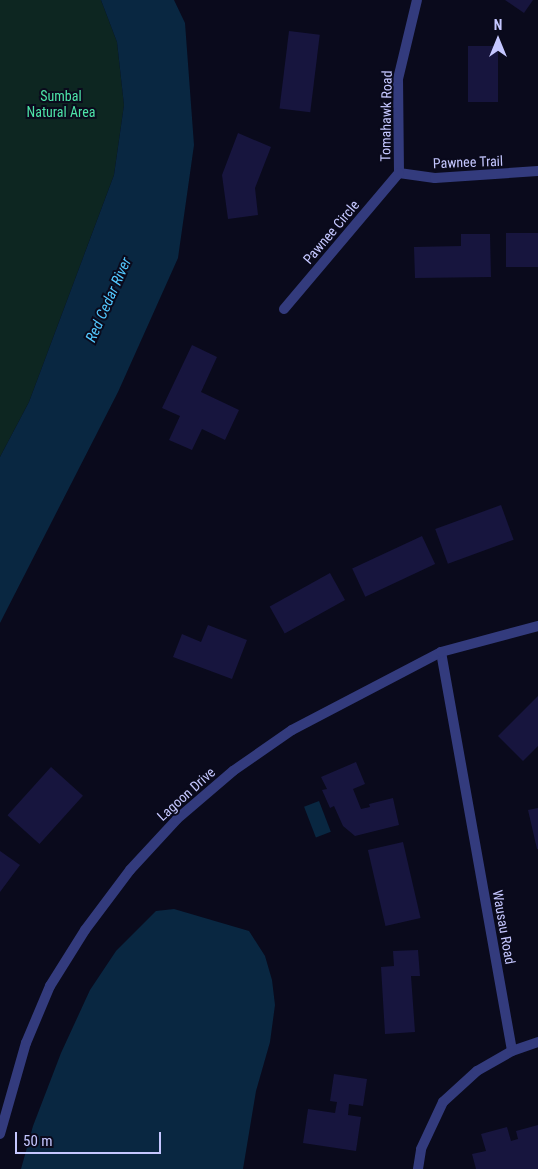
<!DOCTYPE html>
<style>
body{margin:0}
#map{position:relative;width:538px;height:1169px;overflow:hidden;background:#0a0a1c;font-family:"Roboto Condensed",sans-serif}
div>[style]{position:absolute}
.green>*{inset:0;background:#0d2621}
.water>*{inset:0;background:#092741;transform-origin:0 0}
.building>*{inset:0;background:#17153e;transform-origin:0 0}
.street>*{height:10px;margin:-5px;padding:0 5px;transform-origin:5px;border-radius:5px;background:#333b7d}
span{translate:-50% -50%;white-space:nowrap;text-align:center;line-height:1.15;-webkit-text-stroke:4px #0a0a1c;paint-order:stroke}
.park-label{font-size:14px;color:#4de3a7}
.street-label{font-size:14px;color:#c5c7ff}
.water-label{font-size:15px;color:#53c9ff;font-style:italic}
.north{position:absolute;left:473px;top:15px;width:50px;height:50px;-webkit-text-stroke:4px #0a0a1c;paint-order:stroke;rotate:0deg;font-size:14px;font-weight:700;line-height:20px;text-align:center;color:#c5c7ff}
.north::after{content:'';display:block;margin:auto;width:18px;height:22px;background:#c5c7ff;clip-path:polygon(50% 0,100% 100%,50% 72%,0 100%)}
.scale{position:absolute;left:15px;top:1132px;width:146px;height:22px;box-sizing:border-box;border:2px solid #c5c7ff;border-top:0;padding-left:6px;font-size:15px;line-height:18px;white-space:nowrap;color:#c5c7ff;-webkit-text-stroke:4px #0a0a1c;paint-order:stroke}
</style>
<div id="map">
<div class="green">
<div style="clip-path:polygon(0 0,101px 0,117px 42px,124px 105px,114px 175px,29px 402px,0 457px)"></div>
</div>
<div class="water">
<div style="clip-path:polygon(101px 0,174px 0,185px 23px,194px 145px,178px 258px,118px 392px,0 623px,0 457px,29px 402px,114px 175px,124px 105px,117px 42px)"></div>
<div style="left:319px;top:801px;width:33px;height:16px;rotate:69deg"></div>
<div style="clip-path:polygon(174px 909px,249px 931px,265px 956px,272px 980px,275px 1005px,270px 1042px,256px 1091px,243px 1169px,21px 1169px,33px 1126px,61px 1053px,90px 990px,116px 951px,156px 911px)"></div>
</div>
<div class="building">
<div style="clip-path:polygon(505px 0,533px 0,524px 13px)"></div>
<div style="left:289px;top:31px;width:31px;height:78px;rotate:7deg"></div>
<div style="left:468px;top:46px;width:30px;height:56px"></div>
<div style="clip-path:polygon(238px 133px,271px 147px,255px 188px,258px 215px,228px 219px,222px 175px)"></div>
<div style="left:538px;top:233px;width:34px;height:32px;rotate:90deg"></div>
<div style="clip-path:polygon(461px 234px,490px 234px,491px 277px,415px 278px,414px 247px,461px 246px)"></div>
<div style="clip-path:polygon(192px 345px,217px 357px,201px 392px,239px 410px,225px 440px,202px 429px,192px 450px,169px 440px,180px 416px,162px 408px)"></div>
<div style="left:501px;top:505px;width:37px;height:70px;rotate:70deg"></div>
<div style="left:422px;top:536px;width:31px;height:77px;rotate:65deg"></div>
<div style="left:330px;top:573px;width:31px;height:69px;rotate:61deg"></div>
<div style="clip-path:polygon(208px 625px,247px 640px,232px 679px,173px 657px,182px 634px,201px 642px)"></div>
<div style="clip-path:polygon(538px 696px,538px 746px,523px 761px,498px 736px)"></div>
<div style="clip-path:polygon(356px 762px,365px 784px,353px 789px,361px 809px,370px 807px,369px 804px,393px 798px,399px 825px,355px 836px,343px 826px,334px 806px,330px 808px,322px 790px,327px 789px,321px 777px)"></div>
<div style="left:51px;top:767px;width:43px;height:65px;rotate:42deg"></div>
<div style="clip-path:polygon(538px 808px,538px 849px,537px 849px,528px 810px)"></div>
<div style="left:403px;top:842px;width:78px;height:36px;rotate:77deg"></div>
<div style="clip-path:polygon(0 851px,20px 865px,0 892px)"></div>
<div style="clip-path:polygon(418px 950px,420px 976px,411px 976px,415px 1032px,385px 1034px,381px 967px,394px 966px,393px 951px)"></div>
<div style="clip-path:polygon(334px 1074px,367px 1079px,363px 1106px,349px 1104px,348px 1115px,361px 1117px,356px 1151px,303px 1143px,308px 1109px,335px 1113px,337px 1102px,330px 1101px)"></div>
<div style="clip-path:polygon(538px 1125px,538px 1169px,476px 1169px,472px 1154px,486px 1151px,481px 1134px,507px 1127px,511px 1141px,518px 1139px,516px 1131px)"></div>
</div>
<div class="street">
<div style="left:399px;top:173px;width:94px;rotate:-90.6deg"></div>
<div style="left:398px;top:79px;width:81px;rotate:-76.5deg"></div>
<div style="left:399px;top:173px;width:36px;rotate:8deg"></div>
<div style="left:435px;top:178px;width:103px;rotate:-3.9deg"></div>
<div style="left:284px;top:309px;width:178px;rotate:-49.8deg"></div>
<div style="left:441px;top:652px;width:405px;rotate:79.9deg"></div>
<div style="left:0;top:1134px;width:95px;rotate:-74.1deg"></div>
<div style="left:26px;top:1043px;width:62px;rotate:-67.2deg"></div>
<div style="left:50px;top:986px;width:66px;rotate:-58deg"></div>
<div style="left:85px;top:930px;width:75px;rotate:-53.1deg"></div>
<div style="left:130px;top:870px;width:69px;rotate:-47.3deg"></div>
<div style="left:177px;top:819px;width:74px;rotate:-40.6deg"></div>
<div style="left:233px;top:771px;width:72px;rotate:-34.8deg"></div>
<div style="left:292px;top:730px;width:168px;rotate:-27.6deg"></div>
<div style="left:441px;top:652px;width:100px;rotate:-15deg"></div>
<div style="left:418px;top:1169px;width:20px;rotate:-81deg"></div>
<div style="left:421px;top:1149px;width:52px;rotate:-64.9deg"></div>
<div style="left:443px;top:1102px;width:46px;rotate:-42.4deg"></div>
<div style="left:477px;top:1071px;width:40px;rotate:-29.7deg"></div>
<div style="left:512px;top:1051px;width:28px;rotate:-19deg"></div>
</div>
<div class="park-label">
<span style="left:61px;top:104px">Sumbal<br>Natural Area</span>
</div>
<div class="street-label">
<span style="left:386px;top:116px;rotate:-89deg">Tomahawk Road</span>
<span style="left:468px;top:162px;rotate:-2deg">Pawnee Trail</span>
<span style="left:331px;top:232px;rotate:-50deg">Pawnee Circle</span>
<span style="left:186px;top:794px;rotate:-42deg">Lagoon Drive</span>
<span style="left:504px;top:927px;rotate:80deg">Wausau Road</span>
</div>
<div class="water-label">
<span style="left:109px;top:300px;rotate:-66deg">Red Cedar River</span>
</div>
<div class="north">N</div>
<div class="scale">50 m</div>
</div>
